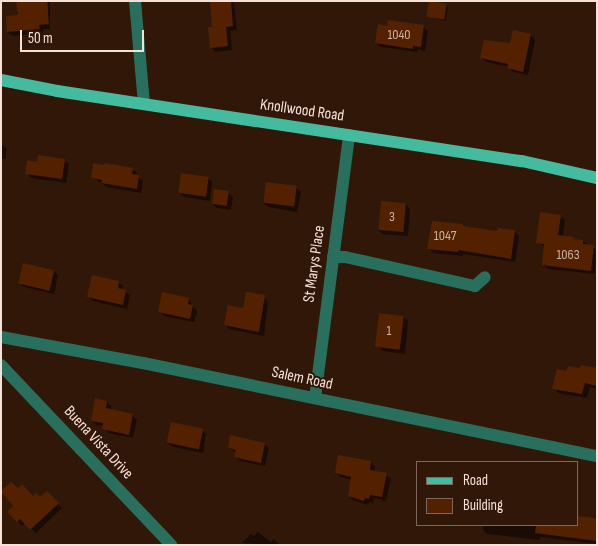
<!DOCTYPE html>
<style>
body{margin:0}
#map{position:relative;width:598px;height:546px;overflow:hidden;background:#311708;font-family:"Sofia Sans Condensed",sans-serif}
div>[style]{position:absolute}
.shadow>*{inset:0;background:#0007;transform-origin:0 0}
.building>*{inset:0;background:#532100;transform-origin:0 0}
.minor>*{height:12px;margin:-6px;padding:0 6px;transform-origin:6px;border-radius:6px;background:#296f5d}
.major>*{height:12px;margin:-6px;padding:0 6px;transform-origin:6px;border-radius:6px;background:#44bb9e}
span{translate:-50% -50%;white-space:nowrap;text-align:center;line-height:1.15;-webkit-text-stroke:4px #311708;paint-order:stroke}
.number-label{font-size:14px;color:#ccb1a2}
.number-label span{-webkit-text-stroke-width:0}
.street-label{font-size:16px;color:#f4e1d8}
.frame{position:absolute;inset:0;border:2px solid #f4e1d8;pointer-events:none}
.legend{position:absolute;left:416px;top:461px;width:162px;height:65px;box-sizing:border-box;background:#311708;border:1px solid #7f685b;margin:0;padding:6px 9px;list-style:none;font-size:15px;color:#f4e1d8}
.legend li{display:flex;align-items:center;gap:10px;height:25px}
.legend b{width:25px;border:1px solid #7f685b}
.scale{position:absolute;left:20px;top:30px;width:124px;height:22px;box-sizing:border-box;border:2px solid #f4e1d8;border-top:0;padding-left:6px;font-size:15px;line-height:18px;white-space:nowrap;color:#f4e1d8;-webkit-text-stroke:4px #311708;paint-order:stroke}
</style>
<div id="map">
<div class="shadow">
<div style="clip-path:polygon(45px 1px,48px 29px,43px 29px,43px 33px,13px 36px,8px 32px)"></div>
<div style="left:48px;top:1px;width:2px;height:28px"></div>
<div style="clip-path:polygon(211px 1px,234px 3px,237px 30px,230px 31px,232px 50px,215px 52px,211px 47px,214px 28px)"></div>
<div style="clip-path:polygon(446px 5px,448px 7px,446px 21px,428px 16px)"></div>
<div style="clip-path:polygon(423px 26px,428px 31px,425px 51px,418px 49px,417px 52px,381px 47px,376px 43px,388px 27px)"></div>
<div style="clip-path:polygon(531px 35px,535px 40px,528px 75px,513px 72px,509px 67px,486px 62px,482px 58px)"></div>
<div style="clip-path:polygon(1px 144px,7px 149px,5px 159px,1px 159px)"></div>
<div style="clip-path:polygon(64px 160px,69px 164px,66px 183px,31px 178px,27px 173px,38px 163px)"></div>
<div style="clip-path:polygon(132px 169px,137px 173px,136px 176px,143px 181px,141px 193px,107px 187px,92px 177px)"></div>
<div style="clip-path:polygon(208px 178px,212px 182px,210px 201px,184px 197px,180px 193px)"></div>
<div style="clip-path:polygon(296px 187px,301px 192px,297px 212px,268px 207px,263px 203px)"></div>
<div style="clip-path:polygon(229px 193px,233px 197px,231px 210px,217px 208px,212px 204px)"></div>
<div style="clip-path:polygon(406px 204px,410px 209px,408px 236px,382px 234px,378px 230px)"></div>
<div style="clip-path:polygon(560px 216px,565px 220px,563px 237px,583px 241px,597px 250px,595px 274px,548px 269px,543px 265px,545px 247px,538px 242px)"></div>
<div style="clip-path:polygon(462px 225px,465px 227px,498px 232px,515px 232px,519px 236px,515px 262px,463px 254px,463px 256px,433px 253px,429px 248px)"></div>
<div style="clip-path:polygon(54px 271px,58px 275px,54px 294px,24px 287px,19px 283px)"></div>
<div style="clip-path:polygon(118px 282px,123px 286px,122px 290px,130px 295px,127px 309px,93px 301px,89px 297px)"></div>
<div style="clip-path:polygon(264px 297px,268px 301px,264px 336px,229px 329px,225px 324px)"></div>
<div style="clip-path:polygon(188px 299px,197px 311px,194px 322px,164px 316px,159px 311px)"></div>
<div style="clip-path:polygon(404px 317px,408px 321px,405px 354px,383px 351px,378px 346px)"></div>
<div style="clip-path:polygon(597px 370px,597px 389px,590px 387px,587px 398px,558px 393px,554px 388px,567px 373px)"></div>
<div style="clip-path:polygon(107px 402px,111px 406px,111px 410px,132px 415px,137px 420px,133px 438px,108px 433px,104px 426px,96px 425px,92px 421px)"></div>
<div style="clip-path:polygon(202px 430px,206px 434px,203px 453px,173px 447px,168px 443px)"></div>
<div style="clip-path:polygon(264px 444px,269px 448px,265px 466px,240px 461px,236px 457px,237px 453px,229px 448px)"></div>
<div style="clip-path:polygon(371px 462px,375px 467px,374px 472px,386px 475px,391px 479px,386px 501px,374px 498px,373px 503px,369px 502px,368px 505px,353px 500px,349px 496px,352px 480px,340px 477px,336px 473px)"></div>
<div style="clip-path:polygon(18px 490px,40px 499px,47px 492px,62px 508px,36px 533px,25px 523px,22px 526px,9px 512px,15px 506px)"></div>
<div style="clip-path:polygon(577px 517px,594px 519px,595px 517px,597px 517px,597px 544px,540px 537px,540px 540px,487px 534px,483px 530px,483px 525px,577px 525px)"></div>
<div style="clip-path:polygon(258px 532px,271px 542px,274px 539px,280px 545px,242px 543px,251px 534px,254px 536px)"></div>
</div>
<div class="building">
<div style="clip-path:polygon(16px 1px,47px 1px,49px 24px,39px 25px,40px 29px,7px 32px,6px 16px,18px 15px)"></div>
<div style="clip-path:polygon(210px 1px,231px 1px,233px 26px,226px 27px,228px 46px,210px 48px,208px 27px,212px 27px)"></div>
<div style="left:429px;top:1px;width:18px;height:16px;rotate:9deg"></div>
<div style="clip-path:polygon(388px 20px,424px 25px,421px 47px,413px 46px,413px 49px,375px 43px,378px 24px,387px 26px)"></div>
<div style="clip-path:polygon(513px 30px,531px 34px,523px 72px,507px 68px,508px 64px,480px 58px,484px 40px,510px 43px)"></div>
<div style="clip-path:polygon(38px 155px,65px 159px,62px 179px,25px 174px,27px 160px,37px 162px)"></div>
<div style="clip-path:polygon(93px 163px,104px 165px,105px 163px,133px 168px,132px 174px,139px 175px,137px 189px,101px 183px,102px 180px,91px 178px)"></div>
<div style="left:181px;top:173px;width:28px;height:20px;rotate:8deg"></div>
<div style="left:266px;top:182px;width:31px;height:21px;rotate:7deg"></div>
<div style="left:214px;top:189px;width:15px;height:15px;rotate:8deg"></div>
<div style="left:381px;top:201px;width:25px;height:29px;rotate:5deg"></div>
<div style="clip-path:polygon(540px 212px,561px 215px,558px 235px,574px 237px,574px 239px,583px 240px,583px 244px,594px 245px,591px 271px,542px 265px,544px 244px,536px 243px)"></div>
<div style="clip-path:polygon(432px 221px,463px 224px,463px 226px,497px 231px,498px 228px,515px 230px,511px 259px,459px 250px,458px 252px,427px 249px)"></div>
<div style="left:23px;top:263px;width:32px;height:21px;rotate:13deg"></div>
<div style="clip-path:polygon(92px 275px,119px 281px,118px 288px,126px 290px,123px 305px,87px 297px)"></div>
<div style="clip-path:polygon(162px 292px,189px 298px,188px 304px,193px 305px,190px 319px,158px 312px)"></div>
<div style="clip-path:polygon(246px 292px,265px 295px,259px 332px,224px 325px,228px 305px,243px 308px)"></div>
<div style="left:379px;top:313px;width:25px;height:34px;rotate:7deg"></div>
<div style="clip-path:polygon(581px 365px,597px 368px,597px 386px,585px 383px,582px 394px,552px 389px,557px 369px,566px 371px,568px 366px,580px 368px)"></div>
<div style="clip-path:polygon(95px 398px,107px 401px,106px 408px,133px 414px,129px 435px,102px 429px,103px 423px,91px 421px)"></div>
<div style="left:171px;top:422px;width:33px;height:21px;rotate:12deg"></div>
<div style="clip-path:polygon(230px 435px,265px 443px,261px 463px,234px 457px,236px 450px,228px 448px)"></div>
<div style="clip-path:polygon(338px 455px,371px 461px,370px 470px,387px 473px,382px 497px,370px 495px,369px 499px,365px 498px,364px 501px,348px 496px,351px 477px,335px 473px)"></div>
<div style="clip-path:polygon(11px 482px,18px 488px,22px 484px,33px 496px,36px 493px,40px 497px,47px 491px,59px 503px,30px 530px,20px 519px,17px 522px,7px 512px,13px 506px,1px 491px)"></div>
<div style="clip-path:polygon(577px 516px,597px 518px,597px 541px,535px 533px,536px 525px,577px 525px)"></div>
</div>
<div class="minor">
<div style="left:135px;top:1px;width:103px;rotate:85deg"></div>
<div style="left:333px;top:257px;width:12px"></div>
<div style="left:345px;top:257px;width:133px;rotate:12.6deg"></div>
<div style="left:475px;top:286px;width:13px;rotate:-42deg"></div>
<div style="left:1px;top:337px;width:144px;rotate:10.4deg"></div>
<div style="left:143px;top:363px;width:463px;rotate:11.6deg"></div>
<div style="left:1px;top:365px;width:248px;rotate:46.6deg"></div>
<div style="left:315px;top:398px;width:265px;rotate:-82.6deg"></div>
</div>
<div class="major">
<div style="left:1px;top:80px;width:57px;rotate:11.1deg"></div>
<div style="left:57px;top:91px;width:470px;rotate:8.6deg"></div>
<div style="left:522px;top:161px;width:77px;rotate:12.8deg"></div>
</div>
<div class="number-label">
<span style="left:399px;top:35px">1040</span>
<span style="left:392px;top:217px">3</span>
<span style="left:445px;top:236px">1047</span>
<span style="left:568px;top:255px">1063</span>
<span style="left:389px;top:331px">1</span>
</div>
<div class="street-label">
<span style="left:302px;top:111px;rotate:8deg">Knollwood Road</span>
<span style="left:315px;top:264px;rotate:-82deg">St Marys Place</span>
<span style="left:302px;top:379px;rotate:12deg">Salem Road</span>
<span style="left:98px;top:443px;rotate:47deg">Buena Vista Drive</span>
</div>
<div class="frame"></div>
<ul class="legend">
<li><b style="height:6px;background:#44bb9e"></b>Road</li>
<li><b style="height:14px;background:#532100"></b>Building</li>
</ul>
<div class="scale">50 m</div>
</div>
